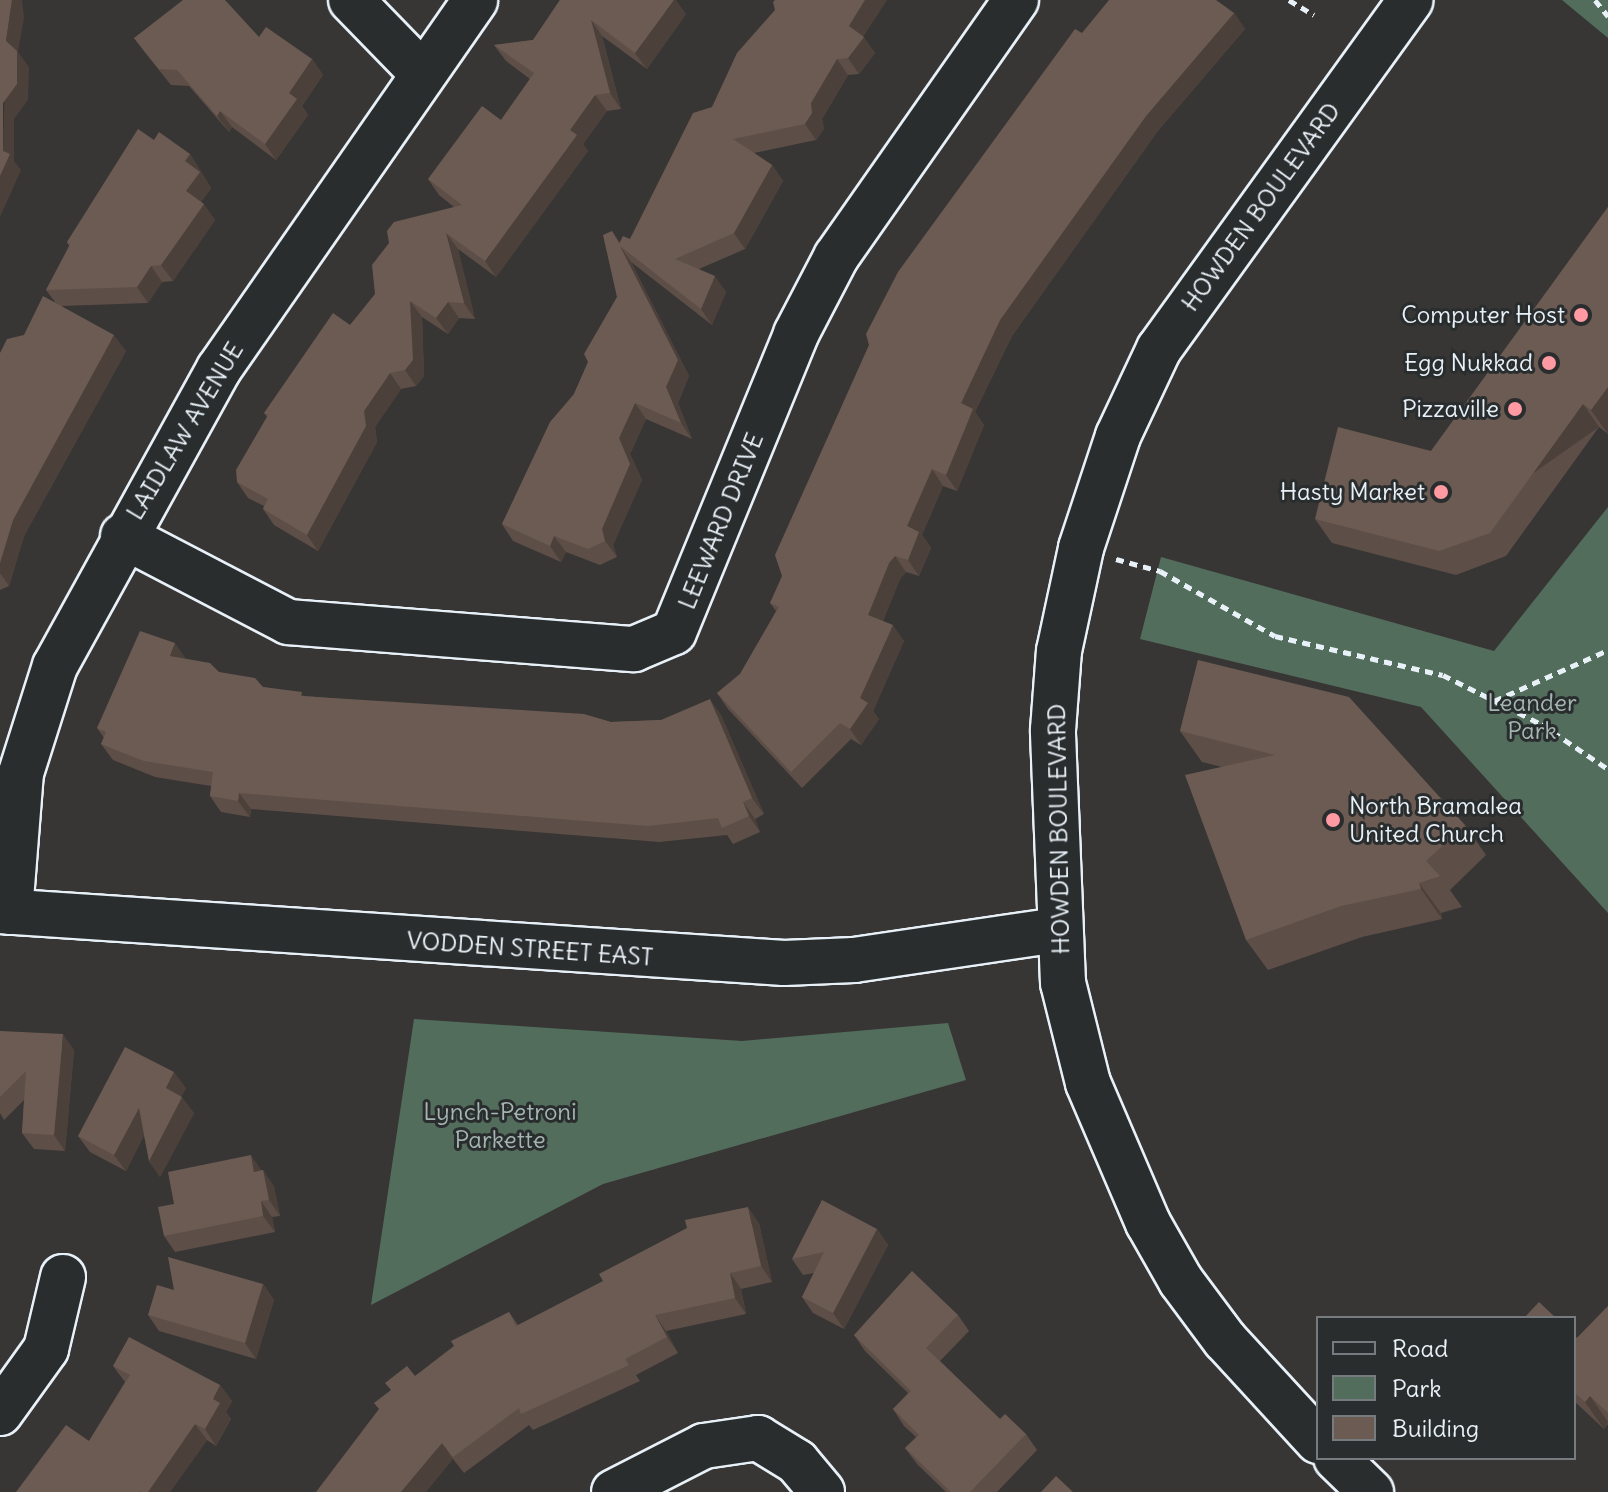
<!DOCTYPE html>
<style>
body{margin:0}
#map{position:relative;width:1608px;height:1492px;overflow:hidden;background:#373635;font-family:Delius,sans-serif}
div>[style]{position:absolute}
.green>*{inset:0;background:#536d5c}
.path>*{height:5px;margin-top:-2.5px;transform-origin:0;background:repeating-linear-gradient(90deg,#e8f1f8 0 8px,transparent 0 14px)}
.roads{filter:drop-shadow(2px 0 #e8f1f8) drop-shadow(-2px 0 #e8f1f8) drop-shadow(0 2px #e8f1f8) drop-shadow(0 -2px #e8f1f8)}
.minor>*{height:44px;margin:-22px;padding:0 22px;transform-origin:22px;border-radius:22px;background:#2a2d2e}
.wall>*{inset:0;background:#5d4e47}
.shaded-wall>*{inset:0;background:#4c403a;transform-origin:0 0}
.building>*{inset:0;background:#6c5b53}
.dots>*{width:22px;height:22px;translate:-50% -50%;box-sizing:border-box;border:4px solid #2a2d2e;border-radius:50%}
span{translate:-50% -50%;white-space:nowrap;text-align:center;line-height:1.15;-webkit-text-stroke:6px #2a2d2e;paint-order:stroke}
.street-label{font-size:24px;color:#e8f1f8}
.poi-label{font-size:24px;color:#e8f1f8}
.right{translate:-100% -50%;text-align:right}
.left{translate:0 -50%;text-align:left}
.park-label{font-size:24px;color:#a5b6b2}
.legend{position:absolute;left:1316px;top:1316px;width:260px;height:144px;box-sizing:border-box;background:#2a2d2e;border:2px solid #767b7f;margin:0;padding:10px 14px;list-style:none;font-size:24px;color:#e8f1f8}
.legend li{display:flex;align-items:center;gap:16px;height:40px}
.legend b{width:40px;border:2px solid #767b7f}
</style>
<div id="map">
<div class="green">
<div style="clip-path:polygon(1562px 0,1608px 0,1608px 38px)"></div>
<div style="clip-path:polygon(1608px 507px,1608px 913px,1421px 707px,1140px 639px,1161px 557px,1494px 651px)"></div>
<div style="clip-path:polygon(414px 1019px,742px 1041px,948px 1023px,966px 1080px,603px 1184px,371px 1305px)"></div>
</div>
<div class="path">
<div style="left:1289px;top:0;width:29px;rotate:31deg"></div>
<div style="left:1595px;top:0;width:21px;rotate:51deg"></div>
<div style="left:1116px;top:559px;width:46px;rotate:15.3deg"></div>
<div style="left:1160px;top:571px;width:132px;rotate:29.5deg"></div>
<div style="left:1275px;top:636px;width:172px;rotate:13.1deg"></div>
<div style="left:1443px;top:675px;width:110px;rotate:26.6deg"></div>
<div style="left:1541px;top:724px;width:81px;rotate:33.9deg"></div>
<div style="left:1494px;top:701px;width:125px;rotate:-24.1deg"></div>
</div>
<div class="roads">
<div class="minor">
<div style="left:351px;top:0;width:100px;rotate:45.8deg"></div>
<div style="left:123px;top:536px;width:186px;rotate:27.5deg"></div>
<div style="left:288px;top:622px;width:347px;rotate:4.5deg"></div>
<div style="left:634px;top:649px;width:43px;rotate:-23deg"></div>
<div style="left:674px;top:632px;width:322px;rotate:-67.7deg"></div>
<div style="left:796px;top:334px;width:87px;rotate:-62.5deg"></div>
<div style="left:836px;top:257px;width:314px;rotate:-55deg"></div>
<div style="left:0;top:911px;width:786px;rotate:3.79deg"></div>
<div style="left:784px;top:963px;width:70px;rotate:-2.5deg"></div>
<div style="left:854px;top:960px;width:206px;rotate:-8.4deg"></div>
<div style="left:10px;top:912px;width:139px;rotate:-85.5deg"></div>
<div style="left:21px;top:773px;width:112px;rotate:-72.4deg"></div>
<div style="left:55px;top:666px;width:339px;rotate:-61.1deg"></div>
<div style="left:219px;top:369px;width:449px;rotate:-55.2deg"></div>
<div style="left:0;top:1413px;width:79px;rotate:-54.3deg"></div>
<div style="left:46px;top:1349px;width:74px;rotate:-76.7deg"></div>
<div style="left:1318px;top:1441px;width:137px;rotate:-132.6deg"></div>
<div style="left:1225px;top:1340px;width:74px;rotate:-126.7deg"></div>
<div style="left:1181px;top:1281px;width:67px;rotate:-119.6deg"></div>
<div style="left:1148px;top:1223px;width:152px;rotate:-113.2deg"></div>
<div style="left:1088px;top:1083px;width:103px;rotate:-104deg"></div>
<div style="left:1063px;top:983px;width:253px;rotate:-92.3deg"></div>
<div style="left:1053px;top:730px;width:79px;rotate:-85.7deg"></div>
<div style="left:1059px;top:651px;width:105px;rotate:-77.9deg"></div>
<div style="left:1081px;top:548px;width:118px;rotate:-71.7deg"></div>
<div style="left:1118px;top:436px;width:96px;rotate:-64.8deg"></div>
<div style="left:1159px;top:349px;width:430px;rotate:-54.2deg"></div>
<div style="left:1336px;top:1458px;width:49px;rotate:44.2deg"></div>
<div style="left:614px;top:1492px;width:101px;rotate:-27.1deg"></div>
<div style="left:704px;top:1446px;width:55px;rotate:-8.4deg"></div>
<div style="left:758px;top:1438px;width:46px;rotate:31.6deg"></div>
<div style="left:797px;top:1462px;width:39px;rotate:50deg"></div>
</div>
</div>
<div class="wall">
<div style="clip-path:polygon(560px 0,686px 14px,647px 69px,602px 36px,621px 109px,607px 111px,583px 144px,588px 151px,496px 277px,458px 249px,475px 319px,459px 318px,448px 334px,422px 317px,424px 376px,416px 386px,401px 389px,375px 427px,377px 442px,318px 551px,274px 525px,263px 509px,264px 506px,248px 498px,237px 482px,267px 417px,264px 413px,350px 325px,454px 207px,439px 195px,428px 179px,501px 120px,530px 79px,506px 61px,494px 45px,533px 40px)"></div>
<div style="clip-path:polygon(1234px 13px,1245px 29px,1157px 132px,1012px 336px,975px 412px,984px 425px,957px 491px,943px 486px,922px 535px,931px 548px,919px 576px,906px 572px,900px 579px,883px 621px,904px 641px,873px 711px,879px 719px,861px 745px,851px 739px,802px 788px,728px 709px,717px 693px,740px 674px,776px 611px,770px 603px,1082px 33px)"></div>
<div style="clip-path:polygon(259px 37px,312px 59px,323px 75px,302px 106px,308px 115px,276px 160px,232px 127px,229px 132px,189px 86px,171px 85px,146px 54px,134px 38px)"></div>
<div style="clip-path:polygon(863px 37px,875px 53px,859px 74px,848px 75px,822px 119px,824px 129px,816px 140px,754px 153px,772px 165px,783px 181px,745px 249px,699px 269px,726px 292px,712px 325px,631px 262px,689px 376px,678px 403px,692px 439px,646px 419px,630px 454px,642px 480px,613px 545px,617px 557px,600px 565px,566px 552px,561px 562px,513px 541px,502px 524px,574px 394px,617px 297px,612px 231px,620px 243px,630px 239px,712px 107px)"></div>
<div style="clip-path:polygon(154px 140px,190px 154px,211px 188px,201px 202px,215px 220px,173px 281px,162px 282px,148px 303px,61px 306px,126px 351px,24px 536px,9px 586px,0 590px,0 353px,24px 335px,55px 302px,46px 290px,69px 246px,67px 242px)"></div>
<div style="clip-path:polygon(1608px 207px,1608px 434px,1599px 427px,1506px 556px,1456px 575px,1332px 543px,1315px 519px,1431px 451px)"></div>
<div style="clip-path:polygon(186px 659px,219px 672px,263px 687px,305px 696px,611px 722px,661px 720px,721px 715px,764px 814px,755px 819px,760px 832px,733px 844px,727px 835px,659px 842px,251px 809px,250px 817px,221px 812px,210px 796px,211px 786px,155px 777px,113px 760px,101px 744px,104px 738px,97px 728px)"></div>
<div style="clip-path:polygon(1198px 660px,1465px 825px,1486px 855px,1450px 890px,1462px 907px,1441px 913px,1442px 919px,1362px 937px,1268px 970px,1246px 940px,1222px 767px,1202px 762px,1180px 731px)"></div>
<div style="clip-path:polygon(0 1031px,74px 1050px,65px 1151px,34px 1149px,22px 1133px,24px 1100px,4px 1120px,0 1113px)"></div>
<div style="clip-path:polygon(186px 1088px,181px 1097px,194px 1113px,160px 1177px,149px 1161px,144px 1135px,126px 1171px,90px 1152px,78px 1136px)"></div>
<div style="clip-path:polygon(263px 1170px,274px 1187px,280px 1216px,272px 1217px,275px 1232px,175px 1252px,164px 1236px,174px 1204px)"></div>
<div style="clip-path:polygon(759px 1223px,772px 1282px,741px 1289px,746px 1314px,666px 1331px,678px 1353px,636px 1375px,640px 1381px,533px 1430px,529px 1425px,464px 1473px,453px 1459px,379px 1409px,415px 1376px,509px 1312px,518px 1325px)"></div>
<div style="clip-path:polygon(877px 1229px,888px 1245px,844px 1329px,813px 1313px,802px 1297px,814px 1273px,803px 1275px,792px 1259px)"></div>
<div style="clip-path:polygon(263px 1284px,274px 1300px,256px 1359px,159px 1331px,148px 1315px,174px 1290px)"></div>
<div style="clip-path:polygon(1608px 1306px,1608px 1424px,1604px 1429px,1574px 1401px,1574px 1335px,1577px 1338px)"></div>
<div style="clip-path:polygon(958px 1315px,969px 1331px,940px 1361px,1000px 1419px,1026px 1434px,1037px 1450px,997px 1492px,946px 1492px,917px 1464px,905px 1448px,916px 1437px,904px 1426px,893px 1409px,908px 1393px,865px 1351px,854px 1335px)"></div>
<div style="clip-path:polygon(113px 1366px,220px 1385px,232px 1401px,226px 1412px,231px 1419px,216px 1446px,207px 1440px,170px 1492px,16px 1492px,89px 1441px,125px 1382px)"></div>
</div>
<div class="shaded-wall">
<div style="clip-path:polygon(12px 0,22px 0,24px 18px,18px 52px,29px 67px,28px 100px,14px 119px,14px 161px,21px 170px,0 217px,0 176px,3px 151px,6px 41px)"></div>
<div style="clip-path:polygon(674px 0,676px 0,686px 14px,647px 69px,635px 53px)"></div>
<div style="clip-path:polygon(865px 0,887px 0,860px 42px,849px 26px)"></div>
<div style="clip-path:polygon(1234px 13px,1245px 29px,1157px 132px,1012px 336px,975px 412px,984px 425px,957px 491px,946px 475px,961px 403px,1000px 320px,1146px 116px)"></div>
<div style="clip-path:polygon(591px 20px,602px 36px,621px 109px,610px 93px)"></div>
<div style="clip-path:polygon(864px 37px,875px 53px,859px 74px,848px 58px)"></div>
<div style="clip-path:polygon(312px 59px,323px 75px,302px 106px,308px 115px,276px 160px,265px 144px,289px 93px)"></div>
<div style="clip-path:polygon(837px 59px,848px 75px,822px 119px,824px 129px,816px 140px,805px 124px,811px 103px)"></div>
<div style="clip-path:polygon(595px 95px,607px 111px,583px 144px,588px 151px,496px 277px,485px 261px,570px 130px)"></div>
<div style="clip-path:polygon(220px 111px,232px 127px,229px 132px,217px 116px)"></div>
<div style="clip-path:polygon(190px 154px,211px 188px,197px 207px,186px 191px,185px 161px)"></div>
<div style="clip-path:polygon(772px 165px,783px 181px,745px 249px,734px 233px)"></div>
<div style="clip-path:polygon(204px 204px,215px 220px,173px 281px,161px 265px)"></div>
<div style="clip-path:polygon(446px 233px,458px 249px,475px 319px,464px 303px)"></div>
<div style="clip-path:polygon(620px 246px,631px 262px,689px 376px,678px 403px,692px 439px,681px 423px,666px 387px)"></div>
<div style="clip-path:polygon(151px 266px,162px 282px,148px 303px,137px 287px)"></div>
<div style="clip-path:polygon(715px 276px,726px 292px,712px 325px,701px 309px)"></div>
<div style="clip-path:polygon(410px 301px,422px 317px,424px 376px,416px 386px,405px 370px)"></div>
<div style="clip-path:polygon(448px 302px,459px 318px,448px 334px,436px 318px)"></div>
<div style="clip-path:polygon(114px 335px,126px 351px,24px 536px,9px 586px,0 573px,0 563px,13px 520px)"></div>
<div style="clip-path:polygon(390px 373px,401px 389px,375px 427px,377px 442px,318px 551px,307px 535px,364px 411px)"></div>
<div style="clip-path:polygon(1608px 387px,1608px 434px,1591px 410px)"></div>
<div style="clip-path:polygon(635px 403px,646px 419px,630px 454px,642px 480px,613px 545px,617px 557px,605px 541px,602px 529px,619px 438px)"></div>
<div style="left:1583px;top:404px;width:28px;height:159px;rotate:55deg"></div>
<div style="clip-path:polygon(932px 469px,943px 486px,922px 535px,931px 548px,919px 576px,908px 560px,907px 526px)"></div>
<div style="clip-path:polygon(554px 536px,566px 552px,561px 562px,550px 546px)"></div>
<div style="clip-path:polygon(895px 556px,906px 572px,900px 579px,879px 631px,868px 615px,889px 563px)"></div>
<div style="clip-path:polygon(893px 625px,904px 641px,873px 711px,879px 719px,861px 745px,850px 729px,860px 698px)"></div>
<div style="clip-path:polygon(175px 643px,186px 659px,170px 656px)"></div>
<div style="clip-path:polygon(710px 699px,721px 715px,764px 814px,752px 798px)"></div>
<div style="clip-path:polygon(239px 793px,251px 809px,250px 817px,238px 801px)"></div>
<div style="clip-path:polygon(743px 802px,755px 819px,760px 832px,749px 816px)"></div>
<div style="clip-path:polygon(1419px 883px,1441px 913px,1442px 919px,1421px 889px)"></div>
<div style="clip-path:polygon(63px 1034px,74px 1050px,65px 1151px,54px 1135px)"></div>
<div style="clip-path:polygon(174px 1072px,186px 1088px,177px 1104px,166px 1088px)"></div>
<div style="clip-path:polygon(182px 1097px,194px 1113px,160px 1177px,149px 1161px)"></div>
<div style="clip-path:polygon(139px 1108px,150px 1124px,126px 1171px,114px 1155px)"></div>
<div style="clip-path:polygon(251px 1155px,262px 1171px,254px 1172px)"></div>
<div style="clip-path:polygon(263px 1170px,274px 1187px,280px 1216px,269px 1200px)"></div>
<div style="clip-path:polygon(261px 1201px,272px 1217px,275px 1232px,263px 1216px)"></div>
<div style="clip-path:polygon(748px 1207px,759px 1223px,772px 1282px,761px 1266px)"></div>
<div style="clip-path:polygon(877px 1229px,888px 1245px,844px 1329px,833px 1313px)"></div>
<div style="clip-path:polygon(730px 1273px,741px 1289px,746px 1314px,735px 1298px)"></div>
<div style="clip-path:polygon(263px 1284px,274px 1300px,256px 1359px,245px 1343px)"></div>
<div style="clip-path:polygon(655px 1315px,666px 1331px,678px 1353px,667px 1337px)"></div>
<div style="clip-path:polygon(220px 1385px,232px 1401px,226px 1412px,231px 1419px,216px 1446px,205px 1429px,213px 1399px)"></div>
<div style="clip-path:polygon(1590px 1396px,1608px 1422px,1604px 1429px,1585px 1402px)"></div>
<div style="clip-path:polygon(195px 1424px,207px 1440px,170px 1492px,148px 1492px)"></div>
<div style="clip-path:polygon(442px 1443px,453px 1459px,426px 1492px,401px 1492px)"></div>
</div>
<div class="building">
<div style="clip-path:polygon(0 0,12px 0,6px 41px,17px 51px,17px 84px,3px 103px,3px 151px,10px 154px,0 176px)"></div>
<div style="clip-path:polygon(183px 0,225px 0,259px 37px,266px 27px,312px 59px,289px 93px,297px 99px,265px 144px,220px 111px,217px 116px,177px 70px,159px 69px,134px 38px)"></div>
<div style="clip-path:polygon(560px 0,674px 0,635px 53px,591px 20px,610px 93px,595px 95px,570px 130px,577px 135px,485px 261px,446px 233px,464px 303px,448px 302px,436px 318px,410px 301px,413px 360px,405px 370px,390px 373px,364px 411px,366px 426px,307px 535px,263px 509px,268px 499px,237px 482px,236px 470px,268px 415px,264px 413px,333px 313px,350px 325px,375px 294px,372px 265px,389px 243px,387px 231px,394px 222px,462px 205px,428px 179px,482px 106px,501px 120px,534px 73px,494px 45px,533px 40px)"></div>
<div style="clip-path:polygon(775px 0,865px 0,849px 26px,864px 37px,848px 58px,837px 59px,811px 103px,812px 113px,805px 124px,733px 139px,772px 165px,734px 233px,675px 259px,715px 276px,701px 309px,620px 246px,678px 360px,666px 387px,681px 423px,635px 403px,619px 438px,630px 464px,602px 529px,605px 541px,588px 549px,554px 536px,550px 546px,502px 524px,550px 422px,574px 394px,588px 362px,584px 354px,617px 297px,603px 235px,612px 231px,619px 244px,623px 236px,630px 239px,693px 113px,712px 107px,737px 53px,775px 10px,773px 2px)"></div>
<div style="clip-path:polygon(1109px 0,1216px 0,1234px 13px,1146px 116px,1000px 320px,961px 403px,973px 409px,946px 475px,932px 469px,907px 526px,919px 532px,908px 560px,895px 556px,889px 563px,868px 615px,893px 625px,860px 698px,868px 703px,850px 729px,840px 723px,791px 772px,717px 693px,740px 674px,779px 607px,770px 603px,782px 576px,775px 555px,869px 345px,866px 334px,898px 272px,1075px 29px,1082px 33px)"></div>
<div style="clip-path:polygon(138px 129px,154px 140px,159px 132px,190px 154px,185px 161px,200px 172px,186px 191px,204px 204px,161px 265px,151px 266px,137px 287px,46px 290px,70px 245px,67px 242px)"></div>
<div style="clip-path:polygon(1608px 207px,1608px 387px,1591px 410px,1583px 404px,1490px 533px,1439px 551px,1315px 519px,1338px 427px,1431px 451px)"></div>
<div style="clip-path:polygon(43px 296px,114px 335px,13px 520px,0 563px,0 353px,7px 339px,24px 335px)"></div>
<div style="clip-path:polygon(140px 631px,175px 643px,170px 656px,210px 663px,219px 672px,255px 678px,263px 687px,302px 692px,301px 696px,584px 714px,611px 722px,661px 720px,710px 699px,752px 798px,743px 802px,749px 816px,722px 828px,718px 818px,648px 826px,239px 793px,238px 801px,210px 796px,213px 772px,144px 761px,101px 744px,106px 732px,97px 728px)"></div>
<div style="clip-path:polygon(1198px 660px,1349px 697px,1465px 825px,1426px 861px,1440px 876px,1419px 883px,1421px 889px,1341px 906px,1246px 940px,1185px 775px,1275px 755px,1180px 731px)"></div>
<div style="clip-path:polygon(0 1031px,63px 1034px,54px 1135px,22px 1133px,26px 1071px,0 1097px)"></div>
<div style="clip-path:polygon(125px 1047px,174px 1072px,166px 1088px,182px 1097px,149px 1161px,139px 1108px,114px 1155px,78px 1136px)"></div>
<div style="clip-path:polygon(251px 1155px,254px 1172px,263px 1170px,269px 1200px,261px 1201px,263px 1216px,164px 1236px,158px 1207px,174px 1204px,168px 1172px)"></div>
<div style="clip-path:polygon(822px 1200px,877px 1229px,833px 1313px,802px 1297px,824px 1252px,792px 1259px)"></div>
<div style="clip-path:polygon(748px 1207px,761px 1266px,730px 1273px,735px 1298px,655px 1315px,667px 1337px,625px 1359px,629px 1365px,521px 1414px,519px 1408px,453px 1457px,442px 1443px,401px 1492px,316px 1492px,379px 1409px,374px 1403px,391px 1390px,385px 1383px,407px 1366px,415px 1376px,454px 1346px,451px 1341px,509px 1312px,516px 1326px,603px 1281px,599px 1274px,687px 1228px,685px 1220px)"></div>
<div style="clip-path:polygon(168px 1257px,263px 1284px,245px 1343px,148px 1315px,157px 1285px,174px 1290px)"></div>
<div style="clip-path:polygon(912px 1271px,958px 1315px,926px 1348px,1000px 1419px,1005px 1414px,1026px 1434px,970px 1492px,951px 1492px,905px 1448px,919px 1435px,893px 1409px,911px 1391px,854px 1335px)"></div>
<div style="clip-path:polygon(1539px 1302px,1556px 1318px,1524px 1318px)"></div>
<div style="clip-path:polygon(1608px 1306px,1608px 1413px,1590px 1396px,1585px 1402px,1574px 1392px,1574px 1335px,1577px 1338px)"></div>
<div style="clip-path:polygon(129px 1337px,220px 1385px,213px 1399px,220px 1403px,205px 1429px,195px 1424px,148px 1492px,142px 1492px,140px 1491px,139px 1492px,16px 1492px,66px 1425px,89px 1441px,130px 1375px,113px 1366px)"></div>
<div style="clip-path:polygon(1056px 1476px,1073px 1492px,1041px 1492px)"></div>
</div>
<div class="dots">
<div style="left:1581px;top:315px;background:#ff9aa2"></div>
<div style="left:1549px;top:363px;background:#ff9aa2"></div>
<div style="left:1515px;top:409px;background:#ff9aa2"></div>
<div style="left:1441px;top:492px;background:#ff9aa2"></div>
<div style="left:1333px;top:820px;background:#ff9aa2"></div>
</div>
<div class="street-label">
<span style="left:1261px;top:207px;rotate:-54deg">HOWDEN BOULEVARD</span>
<span style="left:185px;top:431px;rotate:-59deg">LAIDLAW AVENUE</span>
<span style="left:721px;top:521px;rotate:-68deg">LEEWARD DRIVE</span>
<span style="left:1059px;top:829px;rotate:-91deg">HOWDEN BOULEVARD</span>
<span style="left:530px;top:949px;rotate:4deg">VODDEN STREET EAST</span>
</div>
<div class="poi-label">
<span class="right" style="left:1565px;top:315px">Computer Host</span>
<span class="right" style="left:1533px;top:363px">Egg Nukkad</span>
<span class="right" style="left:1499px;top:409px">Pizzaville</span>
<span class="right" style="left:1425px;top:492px">Hasty Market</span>
<span class="left" style="left:1349px;top:820px">North Bramalea<br>United Church</span>
</div>
<div class="park-label">
<span style="left:1532px;top:717px">Leander<br>Park</span>
<span style="left:500px;top:1126px">Lynch-Petroni<br>Parkette</span>
</div>
<ul class="legend">
<li><b style="height:10px;background:#2a2d2e"></b>Road</li>
<li><b style="height:22px;background:#536d5c"></b>Park</li>
<li><b style="height:22px;background:#6c5b53"></b>Building</li>
</ul>
</div>
